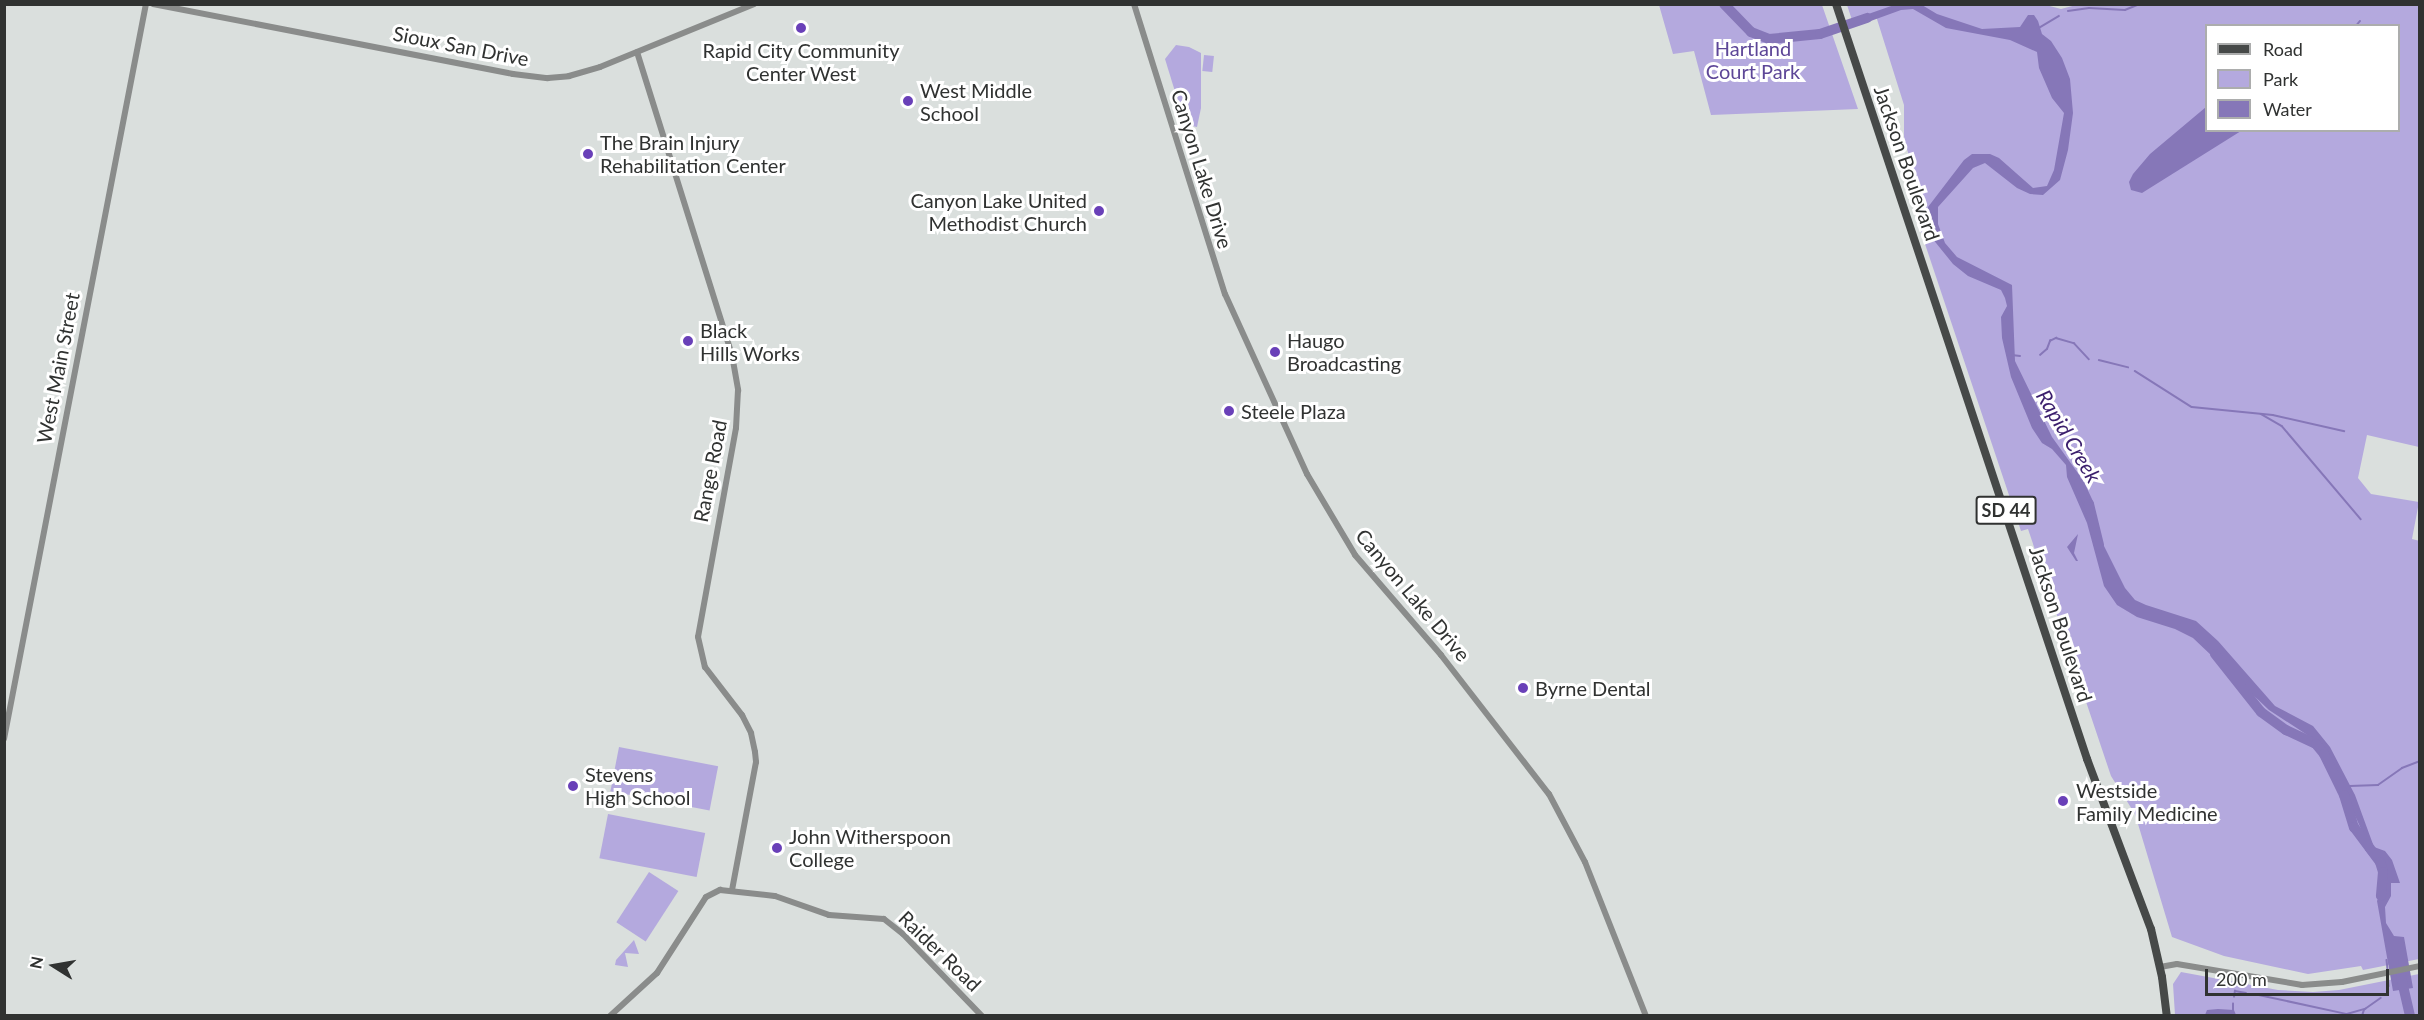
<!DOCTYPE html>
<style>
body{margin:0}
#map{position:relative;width:2424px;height:1020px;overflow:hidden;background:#dadfdd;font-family:Lato,sans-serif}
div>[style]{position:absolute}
.green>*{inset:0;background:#b4a9de;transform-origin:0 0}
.water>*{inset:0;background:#8677b8}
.stream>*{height:1.5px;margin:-0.75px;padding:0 0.75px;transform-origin:0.75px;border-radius:0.75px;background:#8677b8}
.river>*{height:10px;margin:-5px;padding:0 5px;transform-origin:5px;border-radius:5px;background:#8677b8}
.tertiary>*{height:6px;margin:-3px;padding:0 3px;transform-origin:3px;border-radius:3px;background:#8a8c8b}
.primary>*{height:8px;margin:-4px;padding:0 4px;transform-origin:4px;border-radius:4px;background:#464948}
.dots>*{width:16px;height:16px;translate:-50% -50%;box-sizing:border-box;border:3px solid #fff;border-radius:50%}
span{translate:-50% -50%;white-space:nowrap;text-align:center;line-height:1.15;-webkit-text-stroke:6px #fff;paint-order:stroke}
.shield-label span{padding:2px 4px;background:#fff;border:2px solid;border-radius:4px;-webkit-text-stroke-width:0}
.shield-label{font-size:18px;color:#303231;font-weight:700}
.street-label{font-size:20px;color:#303231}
.park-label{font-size:20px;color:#5d4697}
.poi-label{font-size:20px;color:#303231}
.left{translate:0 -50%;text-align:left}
.right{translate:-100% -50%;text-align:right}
.water-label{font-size:21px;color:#3a1e6c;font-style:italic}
.frame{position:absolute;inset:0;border:6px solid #303231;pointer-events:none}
.legend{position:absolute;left:2205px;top:24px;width:195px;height:108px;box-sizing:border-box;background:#fff;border:2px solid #acadad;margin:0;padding:8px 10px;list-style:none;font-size:18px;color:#303231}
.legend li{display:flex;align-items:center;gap:12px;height:30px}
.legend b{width:30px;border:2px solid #acadad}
.north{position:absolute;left:24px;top:936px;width:60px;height:60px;-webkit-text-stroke:4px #fff;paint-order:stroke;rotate:281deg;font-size:16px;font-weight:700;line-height:24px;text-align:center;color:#303231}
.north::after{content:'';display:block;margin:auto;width:21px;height:27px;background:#303231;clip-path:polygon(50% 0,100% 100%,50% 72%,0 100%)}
.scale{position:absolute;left:2205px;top:969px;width:184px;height:27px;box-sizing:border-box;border:3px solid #303231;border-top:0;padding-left:8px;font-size:18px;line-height:21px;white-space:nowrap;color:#303231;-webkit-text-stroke:4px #fff;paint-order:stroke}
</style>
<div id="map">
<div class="green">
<i style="clip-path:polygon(evenodd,2042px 4px,2061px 9px,2080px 4px,2419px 5px,2419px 447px,2367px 435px,2358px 478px,2371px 494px,2419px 502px,2412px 539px,2420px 541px,2419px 959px,2363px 970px,2361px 966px,2308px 974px,2224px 956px,2172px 937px,2135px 814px,2111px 776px,2028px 529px,2021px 531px,1916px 217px,1925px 214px,1904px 138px,1904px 105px,1876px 16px,1853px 23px,1847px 5px,2042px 4px,2206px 26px,2398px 26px,2398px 130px,2206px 130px,2206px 26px)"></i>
<i style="clip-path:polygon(1659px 5px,1822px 5px,1858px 109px,1711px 115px,1694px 51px,1673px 54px)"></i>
<i style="clip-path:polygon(1176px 45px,1189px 47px,1201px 53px,1201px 108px,1197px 127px,1188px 125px,1181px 111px,1165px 59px)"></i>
<i style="left:1204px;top:55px;width:10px;height:16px;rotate:6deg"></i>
<i style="left:619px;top:747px;width:101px;height:45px;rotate:11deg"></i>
<i style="left:608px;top:814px;width:99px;height:45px;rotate:11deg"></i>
<i style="left:649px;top:872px;width:35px;height:60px;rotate:33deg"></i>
<i style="clip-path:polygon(634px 940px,639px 954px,625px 953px,628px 967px,615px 965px,616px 960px)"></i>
<i style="clip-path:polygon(2181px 972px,2278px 990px,2313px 992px,2339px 990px,2419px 974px,2419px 1015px,2175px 1015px,2173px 984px)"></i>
</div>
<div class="water">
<i style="clip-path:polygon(1894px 5px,1922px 5px,1937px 14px,1982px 29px,2020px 27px,2028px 15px,2034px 15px,2038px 21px,2042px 34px,2051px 41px,2062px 58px,2070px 79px,2073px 113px,2068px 150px,2060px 180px,2043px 195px,2030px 194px,2017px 188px,1985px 163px,1973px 168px,1938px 207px,1938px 224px,1945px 243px,1957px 257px,2012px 285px,2015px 361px,2052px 437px,2080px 476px,2091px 520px,2125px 588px,2135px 600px,2146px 605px,2196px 621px,2218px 641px,2275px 706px,2313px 726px,2330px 747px,2355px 795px,2374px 847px,2385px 851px,2392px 860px,2400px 883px,2391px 883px,2391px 896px,2385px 907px,2386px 923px,2394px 936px,2404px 937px,2413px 988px,2393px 991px,2377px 901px,2387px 877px,2365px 850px,2365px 838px,2357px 820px,2318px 742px,2269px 710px,2193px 638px,2175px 629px,2137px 617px,2117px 605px,2104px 586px,2087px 523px,2067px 477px,2066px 465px,2052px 449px,2042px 443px,2032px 428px,2011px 377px,2002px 338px,2001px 317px,2007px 306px,2005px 298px,2001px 290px,1968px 276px,1953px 264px,1932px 238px,1928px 221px,1928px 207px,1964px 160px,1972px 154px,1990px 154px,1999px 158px,2033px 188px,2047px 186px,2054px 170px,2064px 113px,2052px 98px,2039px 68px,2037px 52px,2010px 40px,1946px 28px,1913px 9px,1901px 10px,1857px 26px,1854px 19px)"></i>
<i style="clip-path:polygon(2206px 107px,2206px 130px,2241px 131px,2142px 193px,2131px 190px,2129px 182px,2133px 174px,2150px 154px)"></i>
<i style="clip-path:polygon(2078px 534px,2074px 553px,2078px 561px,2076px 561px,2067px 547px)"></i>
<i style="clip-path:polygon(2218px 1009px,2234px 1010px,2236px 1015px,2205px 1015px,2207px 1010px)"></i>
</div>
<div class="stream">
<i style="left:2068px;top:11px;width:21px;rotate:-8deg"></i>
<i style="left:2089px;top:8px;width:36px;rotate:3deg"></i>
<i style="left:2125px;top:10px;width:16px;rotate:-22deg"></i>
<i style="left:2356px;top:26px;width:6px;rotate:-51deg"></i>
<i style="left:2039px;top:28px;width:23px;rotate:-31deg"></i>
<i style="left:2012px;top:355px;width:8px;rotate:7deg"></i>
<i style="left:2040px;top:355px;width:9px;rotate:-41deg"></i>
<i style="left:2047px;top:349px;width:9px;rotate:-69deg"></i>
<i style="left:2050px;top:341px;width:7px;rotate:-27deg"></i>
<i style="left:2056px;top:338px;width:19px;rotate:16deg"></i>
<i style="left:2074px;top:343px;width:22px;rotate:47deg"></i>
<i style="left:2099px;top:360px;width:30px;rotate:14deg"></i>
<i style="left:2135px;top:371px;width:67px;rotate:32.3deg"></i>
<i style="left:2192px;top:407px;width:81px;rotate:5.6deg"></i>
<i style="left:2273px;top:415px;width:73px;rotate:12.7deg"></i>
<i style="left:2261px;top:414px;width:24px;rotate:30deg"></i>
<i style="left:2282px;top:426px;width:122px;rotate:49.7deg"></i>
<i style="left:2350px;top:786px;width:28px;rotate:-2deg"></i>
<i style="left:2378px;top:785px;width:29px;rotate:-35deg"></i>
<i style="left:2402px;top:768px;width:19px;rotate:-21deg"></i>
<i style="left:2387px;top:960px;width:10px;rotate:84deg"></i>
<i style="left:2388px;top:975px;width:11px;rotate:85deg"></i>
<i style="left:2259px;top:995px;width:90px;rotate:12.2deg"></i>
<i style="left:2347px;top:1014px;width:19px;rotate:-16deg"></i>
<i style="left:2365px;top:1009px;width:19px;rotate:-35deg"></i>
<i style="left:2234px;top:997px;width:6px;rotate:-81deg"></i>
<i style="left:2235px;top:991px;width:11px;rotate:10deg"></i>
<i style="left:2233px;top:1010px;width:6px;rotate:-90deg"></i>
<i style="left:2362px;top:1016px;width:6px;rotate:-72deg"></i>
</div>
<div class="river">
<i style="left:1724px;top:4px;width:39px;rotate:46deg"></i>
<i style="left:1751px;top:32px;width:19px;rotate:21deg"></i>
<i style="left:1769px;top:39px;width:51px;rotate:-5.6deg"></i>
<i style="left:1820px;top:34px;width:50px;rotate:-18.8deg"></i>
<i style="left:2079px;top:483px;width:23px;rotate:65deg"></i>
<i style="left:2089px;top:504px;width:42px;rotate:76.3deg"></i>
<i style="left:2215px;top:654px;width:74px;rotate:51.6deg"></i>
<i style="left:2261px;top:712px;width:31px;rotate:36deg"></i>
<i style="left:2286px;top:730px;width:33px;rotate:25deg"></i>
<i style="left:2316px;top:744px;width:13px;rotate:51deg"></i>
<i style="left:2324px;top:754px;width:46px;rotate:64deg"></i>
<i style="left:2344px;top:795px;width:34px;rotate:73deg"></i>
<i style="left:2354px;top:827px;width:44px;rotate:53.4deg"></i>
<i style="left:2380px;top:862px;width:10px;rotate:73deg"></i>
<i style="left:2383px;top:872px;width:24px;rotate:95deg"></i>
<i style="left:2401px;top:977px;width:40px;rotate:77deg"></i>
</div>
<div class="tertiary">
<i style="left:153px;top:4px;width:367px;rotate:11deg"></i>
<i style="left:513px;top:74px;width:35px;rotate:7deg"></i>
<i style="left:548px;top:78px;width:21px;rotate:-5deg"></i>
<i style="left:569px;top:76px;width:32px;rotate:-16deg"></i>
<i style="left:600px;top:67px;width:166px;rotate:-22.2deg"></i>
<i style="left:1134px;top:4px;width:304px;rotate:72.6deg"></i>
<i style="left:1225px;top:294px;width:198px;rotate:65.5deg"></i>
<i style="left:1307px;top:474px;width:94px;rotate:59.3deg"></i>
<i style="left:1355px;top:555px;width:132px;rotate:49.3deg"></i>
<i style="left:1441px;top:655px;width:176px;rotate:52.2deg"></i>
<i style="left:1549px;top:794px;width:77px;rotate:62.1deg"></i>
<i style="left:1585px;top:862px;width:166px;rotate:68.4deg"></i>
<i style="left:637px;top:52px;width:318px;rotate:72.6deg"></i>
<i style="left:732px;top:355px;width:36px;rotate:80deg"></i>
<i style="left:738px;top:390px;width:38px;rotate:93deg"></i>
<i style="left:736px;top:428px;width:212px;rotate:100.3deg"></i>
<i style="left:698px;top:637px;width:31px;rotate:77deg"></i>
<i style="left:705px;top:667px;width:61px;rotate:52.4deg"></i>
<i style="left:742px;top:715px;width:20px;rotate:63deg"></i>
<i style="left:751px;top:733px;width:19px;rotate:78deg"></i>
<i style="left:755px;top:752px;width:10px;rotate:84deg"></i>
<i style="left:756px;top:762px;width:130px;rotate:100.6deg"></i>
<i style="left:4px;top:739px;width:749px;rotate:-79.07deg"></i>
<i style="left:2160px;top:967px;width:17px;rotate:-10deg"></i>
<i style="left:2177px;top:964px;width:127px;rotate:9.5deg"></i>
<i style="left:2302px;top:985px;width:40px;rotate:-4.3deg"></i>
<i style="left:2342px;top:982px;width:80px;rotate:-11.6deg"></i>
<i style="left:610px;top:1016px;width:64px;rotate:-42.5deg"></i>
<i style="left:657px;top:973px;width:90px;rotate:-57.2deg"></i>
<i style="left:706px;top:897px;width:16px;rotate:-27deg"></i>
<i style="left:720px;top:890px;width:55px;rotate:6.2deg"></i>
<i style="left:775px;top:896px;width:57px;rotate:19.4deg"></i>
<i style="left:829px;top:915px;width:55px;rotate:4.2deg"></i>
<i style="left:884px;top:919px;width:24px;rotate:38deg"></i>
<i style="left:903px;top:934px;width:114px;rotate:46.1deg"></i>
</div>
<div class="primary">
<i style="left:1836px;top:4px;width:796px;rotate:71.61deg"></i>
<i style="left:2087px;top:759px;width:182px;rotate:69.4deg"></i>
<i style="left:2151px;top:929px;width:49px;rotate:77.1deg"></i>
<i style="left:2162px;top:977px;width:39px;rotate:83deg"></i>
</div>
<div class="dots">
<i style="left:801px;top:28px;background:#6940b8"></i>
<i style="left:908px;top:101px;background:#6940b8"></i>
<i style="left:588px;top:154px;background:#6940b8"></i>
<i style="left:1099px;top:211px;background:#6940b8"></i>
<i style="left:688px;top:341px;background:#6940b8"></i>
<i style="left:1275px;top:352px;background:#6940b8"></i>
<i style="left:1229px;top:411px;background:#6940b8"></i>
<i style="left:1523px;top:688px;background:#6940b8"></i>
<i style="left:573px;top:786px;background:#6940b8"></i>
<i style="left:2063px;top:801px;background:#6940b8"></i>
<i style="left:777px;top:848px;background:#6940b8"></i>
</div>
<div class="shield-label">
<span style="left:2006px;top:510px">SD 44</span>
</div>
<div class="street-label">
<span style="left:461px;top:46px;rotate:11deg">Sioux San Drive</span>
<span style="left:1907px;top:163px;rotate:71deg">Jackson Boulevard</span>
<span style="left:1202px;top:169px;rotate:73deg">Canyon Lake Drive</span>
<span style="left:58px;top:368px;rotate:-79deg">West Main Street</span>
<span style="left:710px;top:471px;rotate:-79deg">Range Road</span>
<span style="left:1413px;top:595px;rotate:50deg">Canyon Lake Drive</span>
<span style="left:2061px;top:624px;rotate:72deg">Jackson Boulevard</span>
<span style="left:940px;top:951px;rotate:44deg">Raider Road</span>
</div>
<div class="park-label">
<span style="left:1753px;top:60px">Hartland<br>Court Park</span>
</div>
<div class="poi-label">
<span style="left:801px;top:62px">Rapid City Community<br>Center West</span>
<span class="left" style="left:920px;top:102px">West Middle<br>School</span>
<span class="left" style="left:600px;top:154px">The Brain Injury<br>Rehabilitation Center</span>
<span class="right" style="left:1087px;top:212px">Canyon Lake United<br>Methodist Church</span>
<span class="left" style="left:700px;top:342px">Black<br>Hills Works</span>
<span class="left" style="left:1287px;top:352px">Haugo<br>Broadcasting</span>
<span class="left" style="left:1241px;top:411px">Steele Plaza</span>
<span class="left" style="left:1535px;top:688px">Byrne Dental</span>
<span class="left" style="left:585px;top:786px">Stevens<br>High School</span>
<span class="left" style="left:2076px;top:802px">Westside<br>Family Medicine</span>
<span class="left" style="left:789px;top:848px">John Witherspoon<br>College</span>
</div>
<div class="water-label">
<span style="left:2069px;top:436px;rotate:59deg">Rapid Creek</span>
</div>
<div class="frame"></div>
<ul class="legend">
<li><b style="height:8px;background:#464948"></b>Road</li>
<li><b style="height:16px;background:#b4a9de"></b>Park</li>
<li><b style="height:16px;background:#8677b8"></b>Water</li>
</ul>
<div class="north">N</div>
<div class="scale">200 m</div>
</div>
